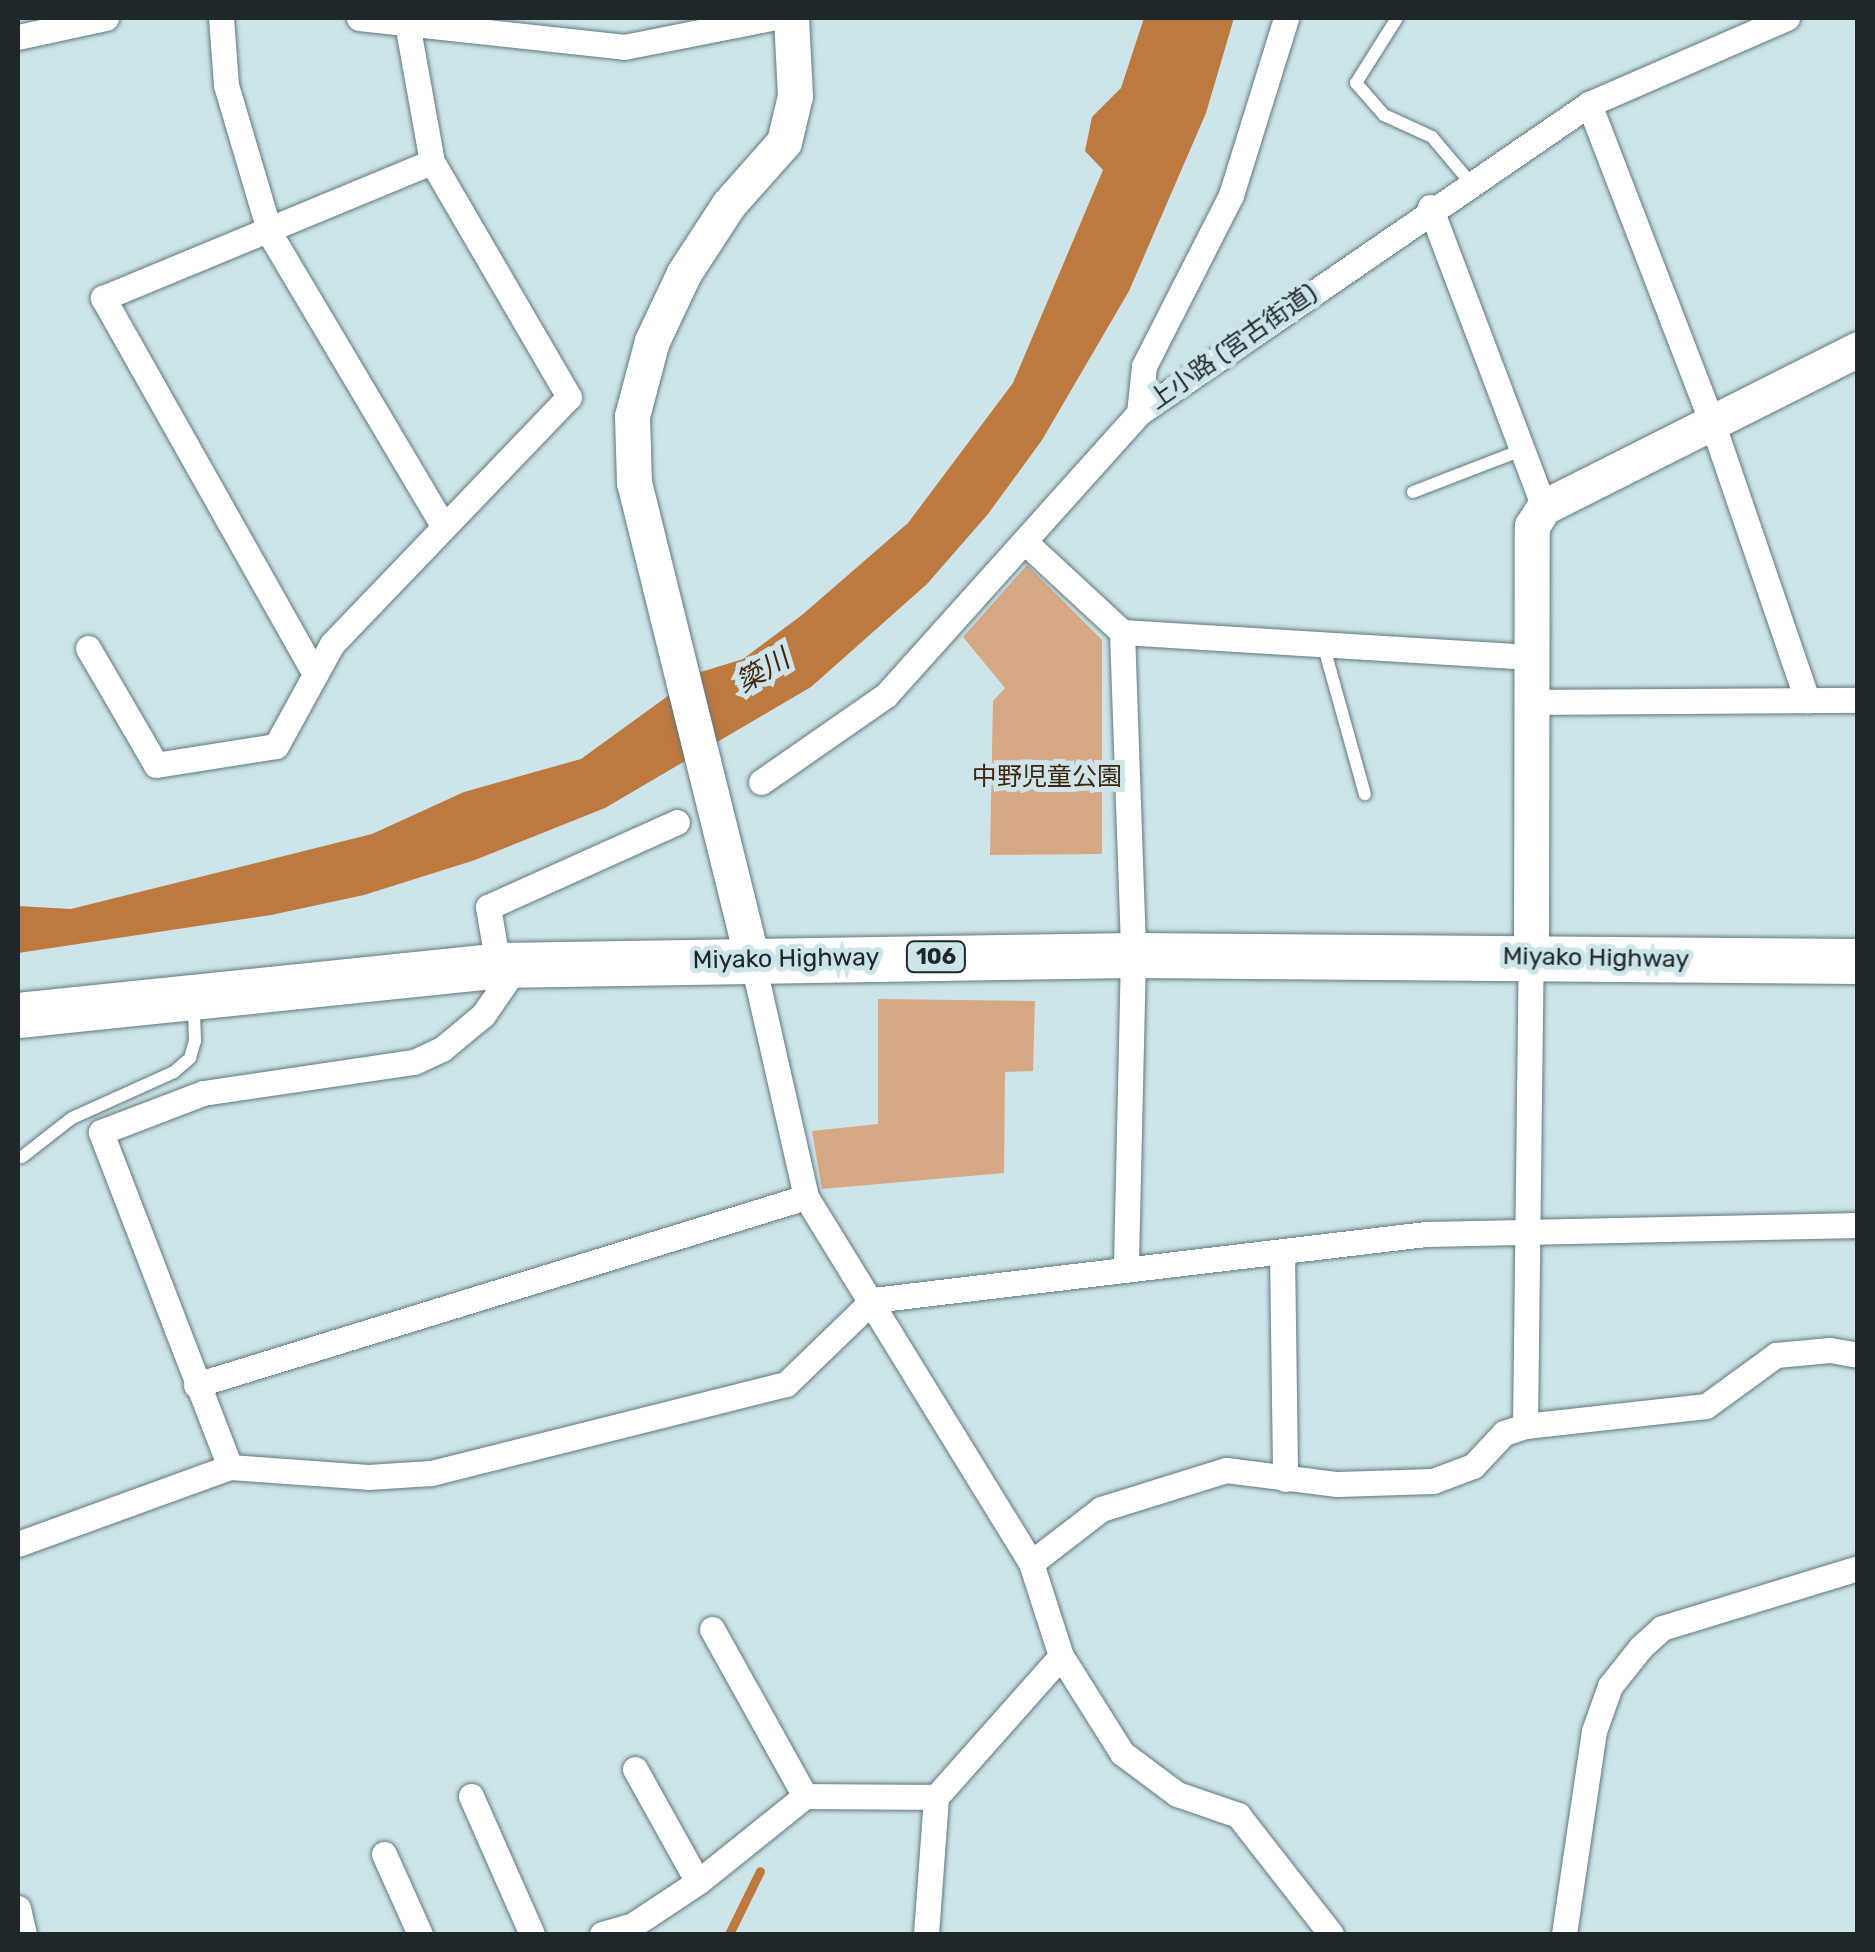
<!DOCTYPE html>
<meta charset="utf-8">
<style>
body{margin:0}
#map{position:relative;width:1875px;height:1952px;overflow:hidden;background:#cce4ea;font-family:Rubik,"Noto Sans JP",sans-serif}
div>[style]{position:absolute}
.green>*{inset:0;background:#d6a884}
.water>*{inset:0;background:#bd793e}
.stream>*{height:9px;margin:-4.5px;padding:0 4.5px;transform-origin:4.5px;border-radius:4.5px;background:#bd793e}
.roads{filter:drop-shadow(0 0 2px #62777c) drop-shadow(0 0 2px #62777c)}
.lane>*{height:12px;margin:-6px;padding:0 6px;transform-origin:6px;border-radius:6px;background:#fff}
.street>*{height:25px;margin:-12.5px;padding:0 12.5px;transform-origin:12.5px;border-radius:12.5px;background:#fff}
.secondary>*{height:35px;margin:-17.5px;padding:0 17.5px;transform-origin:17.5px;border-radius:17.5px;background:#fff}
.highway>*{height:45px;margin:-22.5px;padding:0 22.5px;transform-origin:22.5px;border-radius:22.5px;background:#fff}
span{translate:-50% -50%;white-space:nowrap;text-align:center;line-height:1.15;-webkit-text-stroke:10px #cce4ea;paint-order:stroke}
.shield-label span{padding:2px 8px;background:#cce4ea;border:2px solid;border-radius:8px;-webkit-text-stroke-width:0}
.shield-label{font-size:22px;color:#1e2729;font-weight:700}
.street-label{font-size:25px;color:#1e2729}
.park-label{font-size:25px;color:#40230a}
.water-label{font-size:28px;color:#44270e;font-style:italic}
.frame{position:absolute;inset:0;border:20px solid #1e2729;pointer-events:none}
</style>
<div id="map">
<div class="green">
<i style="clip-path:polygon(1027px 565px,1102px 640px,1102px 854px,990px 855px,993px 701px,1005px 688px,963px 637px)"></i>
<i style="clip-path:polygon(878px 999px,1035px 1001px,1033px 1071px,1005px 1072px,1004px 1173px,822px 1189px,812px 1131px,878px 1124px)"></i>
</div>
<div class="water">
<i style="clip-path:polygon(1144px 18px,1234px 18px,1206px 113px,1129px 291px,1042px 440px,988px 514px,927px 584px,811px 687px,605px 808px,475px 860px,364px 895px,271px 915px,18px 953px,18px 906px,71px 909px,372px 834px,464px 792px,581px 759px,701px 672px,743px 659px,802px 615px,908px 523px,1013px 383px,1103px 170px,1085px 151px,1092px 117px,1121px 88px)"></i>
</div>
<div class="stream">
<i style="left:729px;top:1934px;width:70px;rotate:-63.8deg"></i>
</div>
<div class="roads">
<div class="lane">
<i style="left:1397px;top:18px;width:77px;rotate:122.2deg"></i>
<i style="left:1356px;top:83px;width:43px;rotate:48.8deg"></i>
<i style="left:1384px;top:115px;width:53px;rotate:24.6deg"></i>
<i style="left:1432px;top:137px;width:57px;rotate:49.9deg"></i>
<i style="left:1413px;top:492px;width:117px;rotate:-21.1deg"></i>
<i style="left:1323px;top:644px;width:156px;rotate:74.4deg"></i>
<i style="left:22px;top:1157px;width:63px;rotate:-38deg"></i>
<i style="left:72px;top:1118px;width:112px;rotate:-24.3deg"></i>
<i style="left:174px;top:1072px;width:21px;rotate:-41deg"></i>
<i style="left:190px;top:1058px;width:18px;rotate:-74deg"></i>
<i style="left:195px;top:1041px;width:38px;rotate:-92deg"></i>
</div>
<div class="street">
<i style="left:221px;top:18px;width:67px;rotate:85.7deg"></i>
<i style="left:226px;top:85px;width:155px;rotate:73.5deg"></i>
<i style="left:270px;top:234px;width:337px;rotate:59.3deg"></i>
<i style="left:359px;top:18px;width:267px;rotate:6.2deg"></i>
<i style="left:624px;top:47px;width:150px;rotate:-11.2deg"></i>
<i style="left:18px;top:37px;width:90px;rotate:-12.2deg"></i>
<i style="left:1589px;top:104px;width:344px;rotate:68.9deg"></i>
<i style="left:1713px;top:425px;width:291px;rotate:71.1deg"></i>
<i style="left:1430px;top:207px;width:321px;rotate:69.2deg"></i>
<i style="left:1139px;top:413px;width:47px;rotate:-83.9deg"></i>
<i style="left:1144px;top:366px;width:192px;rotate:-63deg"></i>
<i style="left:1231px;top:195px;width:185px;rotate:-72.7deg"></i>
<i style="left:1026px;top:543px;width:131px;rotate:42.8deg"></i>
<i style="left:1122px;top:632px;width:413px;rotate:3.5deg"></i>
<i style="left:1122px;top:632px;width:323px;rotate:88deg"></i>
<i style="left:1133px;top:955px;width:314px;rotate:91.3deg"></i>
<i style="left:88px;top:648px;width:135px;rotate:59.8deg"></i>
<i style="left:156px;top:765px;width:121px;rotate:-9deg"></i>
<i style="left:276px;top:746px;width:116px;rotate:-61.2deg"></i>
<i style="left:332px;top:644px;width:342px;rotate:-46.2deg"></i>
<i style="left:569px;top:397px;width:272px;rotate:-120.2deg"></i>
<i style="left:432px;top:162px;width:141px;rotate:-100.2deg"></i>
<i style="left:315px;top:674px;width:432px;rotate:-119.4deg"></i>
<i style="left:103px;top:298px;width:356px;rotate:-22.5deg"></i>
<i style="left:1534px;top:702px;width:324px;rotate:-0.4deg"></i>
<i style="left:761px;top:782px;width:152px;rotate:-34.8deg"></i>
<i style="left:886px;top:695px;width:379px;rotate:-48.1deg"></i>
<i style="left:1139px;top:413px;width:546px;rotate:-34.48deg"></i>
<i style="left:1589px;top:104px;width:216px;rotate:-23.5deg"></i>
<i style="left:752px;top:959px;width:244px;rotate:77.2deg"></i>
<i style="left:806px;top:1197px;width:430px;rotate:58.4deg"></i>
<i style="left:1031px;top:1563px;width:98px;rotate:72.1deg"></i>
<i style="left:1061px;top:1656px;width:115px;rotate:57.8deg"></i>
<i style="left:1122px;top:1753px;width:69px;rotate:36.7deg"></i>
<i style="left:1177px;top:1794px;width:65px;rotate:19deg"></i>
<i style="left:1238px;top:1815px;width:151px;rotate:52deg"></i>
<i style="left:498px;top:965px;width:59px;rotate:-99.8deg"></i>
<i style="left:488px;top:907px;width:207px;rotate:-24.2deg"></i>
<i style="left:1282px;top:1253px;width:226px;rotate:89.2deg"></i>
<i style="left:196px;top:1385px;width:638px;rotate:-17.13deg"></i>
<i style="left:1525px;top:1426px;width:469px;rotate:-89.3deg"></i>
<i style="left:230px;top:1467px;width:138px;rotate:4.1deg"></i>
<i style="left:368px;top:1477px;width:63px;rotate:-3.6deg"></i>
<i style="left:431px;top:1473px;width:366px;rotate:-14.1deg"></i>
<i style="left:786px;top:1384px;width:121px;rotate:-44deg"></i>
<i style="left:873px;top:1300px;width:557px;rotate:-6.81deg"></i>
<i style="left:1426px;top:1234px;width:432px;rotate:-1.2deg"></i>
<i style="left:18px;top:1544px;width:226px;rotate:-20deg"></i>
<i style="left:230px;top:1467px;width:359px;rotate:-111.1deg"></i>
<i style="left:101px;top:1132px;width:109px;rotate:-20.9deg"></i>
<i style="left:203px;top:1093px;width:213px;rotate:-8.4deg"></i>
<i style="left:414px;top:1062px;width:31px;rotate:-25deg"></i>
<i style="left:442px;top:1049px;width:53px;rotate:-39.7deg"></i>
<i style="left:483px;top:1015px;width:60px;rotate:-55.2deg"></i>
<i style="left:1031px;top:1563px;width:88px;rotate:-37.6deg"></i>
<i style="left:1101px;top:1509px;width:131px;rotate:-17.3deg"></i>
<i style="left:1226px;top:1470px;width:112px;rotate:7.2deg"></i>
<i style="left:1337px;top:1484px;width:96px;rotate:-1.8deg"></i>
<i style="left:1433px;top:1481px;width:43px;rotate:-20.6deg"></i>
<i style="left:1473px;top:1466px;width:45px;rotate:-46.8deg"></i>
<i style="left:1504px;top:1433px;width:22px;rotate:-18deg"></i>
<i style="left:1525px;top:1426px;width:182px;rotate:-6.3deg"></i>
<i style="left:1706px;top:1406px;width:87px;rotate:-36.1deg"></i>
<i style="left:1776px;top:1355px;width:54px;rotate:-5.3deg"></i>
<i style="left:1830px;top:1350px;width:28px;rotate:10deg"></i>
<i style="left:712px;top:1629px;width:191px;rotate:60.9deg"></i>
<i style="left:635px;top:1769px;width:129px;rotate:60.9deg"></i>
<i style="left:471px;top:1796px;width:151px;rotate:66.2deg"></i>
<i style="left:384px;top:1854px;width:88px;rotate:65.8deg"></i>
<i style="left:18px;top:1908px;width:27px;rotate:77deg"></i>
<i style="left:602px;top:1934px;width:32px;rotate:-16deg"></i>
<i style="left:633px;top:1925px;width:78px;rotate:-33.5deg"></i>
<i style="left:698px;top:1882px;width:137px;rotate:-38.8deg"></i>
<i style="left:805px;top:1796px;width:131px;rotate:0.4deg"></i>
<i style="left:926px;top:1934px;width:137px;rotate:-85.8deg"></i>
<i style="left:936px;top:1797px;width:188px;rotate:-48.4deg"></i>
<i style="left:1564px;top:1934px;width:205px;rotate:-81.6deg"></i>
<i style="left:1594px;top:1731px;width:48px;rotate:-70.4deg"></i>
<i style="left:1610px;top:1686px;width:50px;rotate:-51.5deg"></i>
<i style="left:1641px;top:1647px;width:28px;rotate:-42deg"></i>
<i style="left:1662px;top:1628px;width:205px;rotate:-17deg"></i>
</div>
<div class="secondary">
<i style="left:1531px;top:957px;width:431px;rotate:-89.9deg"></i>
<i style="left:1532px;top:526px;width:22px;rotate:-58deg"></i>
<i style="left:1544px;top:507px;width:352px;rotate:-26.7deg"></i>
<i style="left:752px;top:959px;width:490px;rotate:-103.9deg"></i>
<i style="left:634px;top:483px;width:67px;rotate:-91.7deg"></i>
<i style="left:632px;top:416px;width:78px;rotate:-75.1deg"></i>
<i style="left:652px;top:341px;width:75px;rotate:-64.8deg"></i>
<i style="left:684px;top:273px;width:82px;rotate:-56.9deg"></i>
<i style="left:729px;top:204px;width:83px;rotate:-48.4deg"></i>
<i style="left:784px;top:142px;width:47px;rotate:-76.6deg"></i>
<i style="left:795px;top:96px;width:78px;rotate:-92.9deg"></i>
</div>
<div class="highway">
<i style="left:18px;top:1015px;width:483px;rotate:-5.9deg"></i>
<i style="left:498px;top:965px;width:635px;rotate:-0.9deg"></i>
<i style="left:1133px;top:955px;width:725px;rotate:0.47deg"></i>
</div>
</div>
<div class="shield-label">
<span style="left:936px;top:957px">106</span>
</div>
<div class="street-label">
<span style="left:1233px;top:347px;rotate:-35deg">上小路 (宮古街道)</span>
<span style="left:1596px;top:958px;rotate:1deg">Miyako Highway</span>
<span style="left:786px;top:959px;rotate:-1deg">Miyako Highway</span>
</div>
<div class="park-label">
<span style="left:1047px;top:777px">中野児童公園</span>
</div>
<div class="water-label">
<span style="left:763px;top:671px;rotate:-31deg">簗川</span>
</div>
<div class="frame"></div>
</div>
